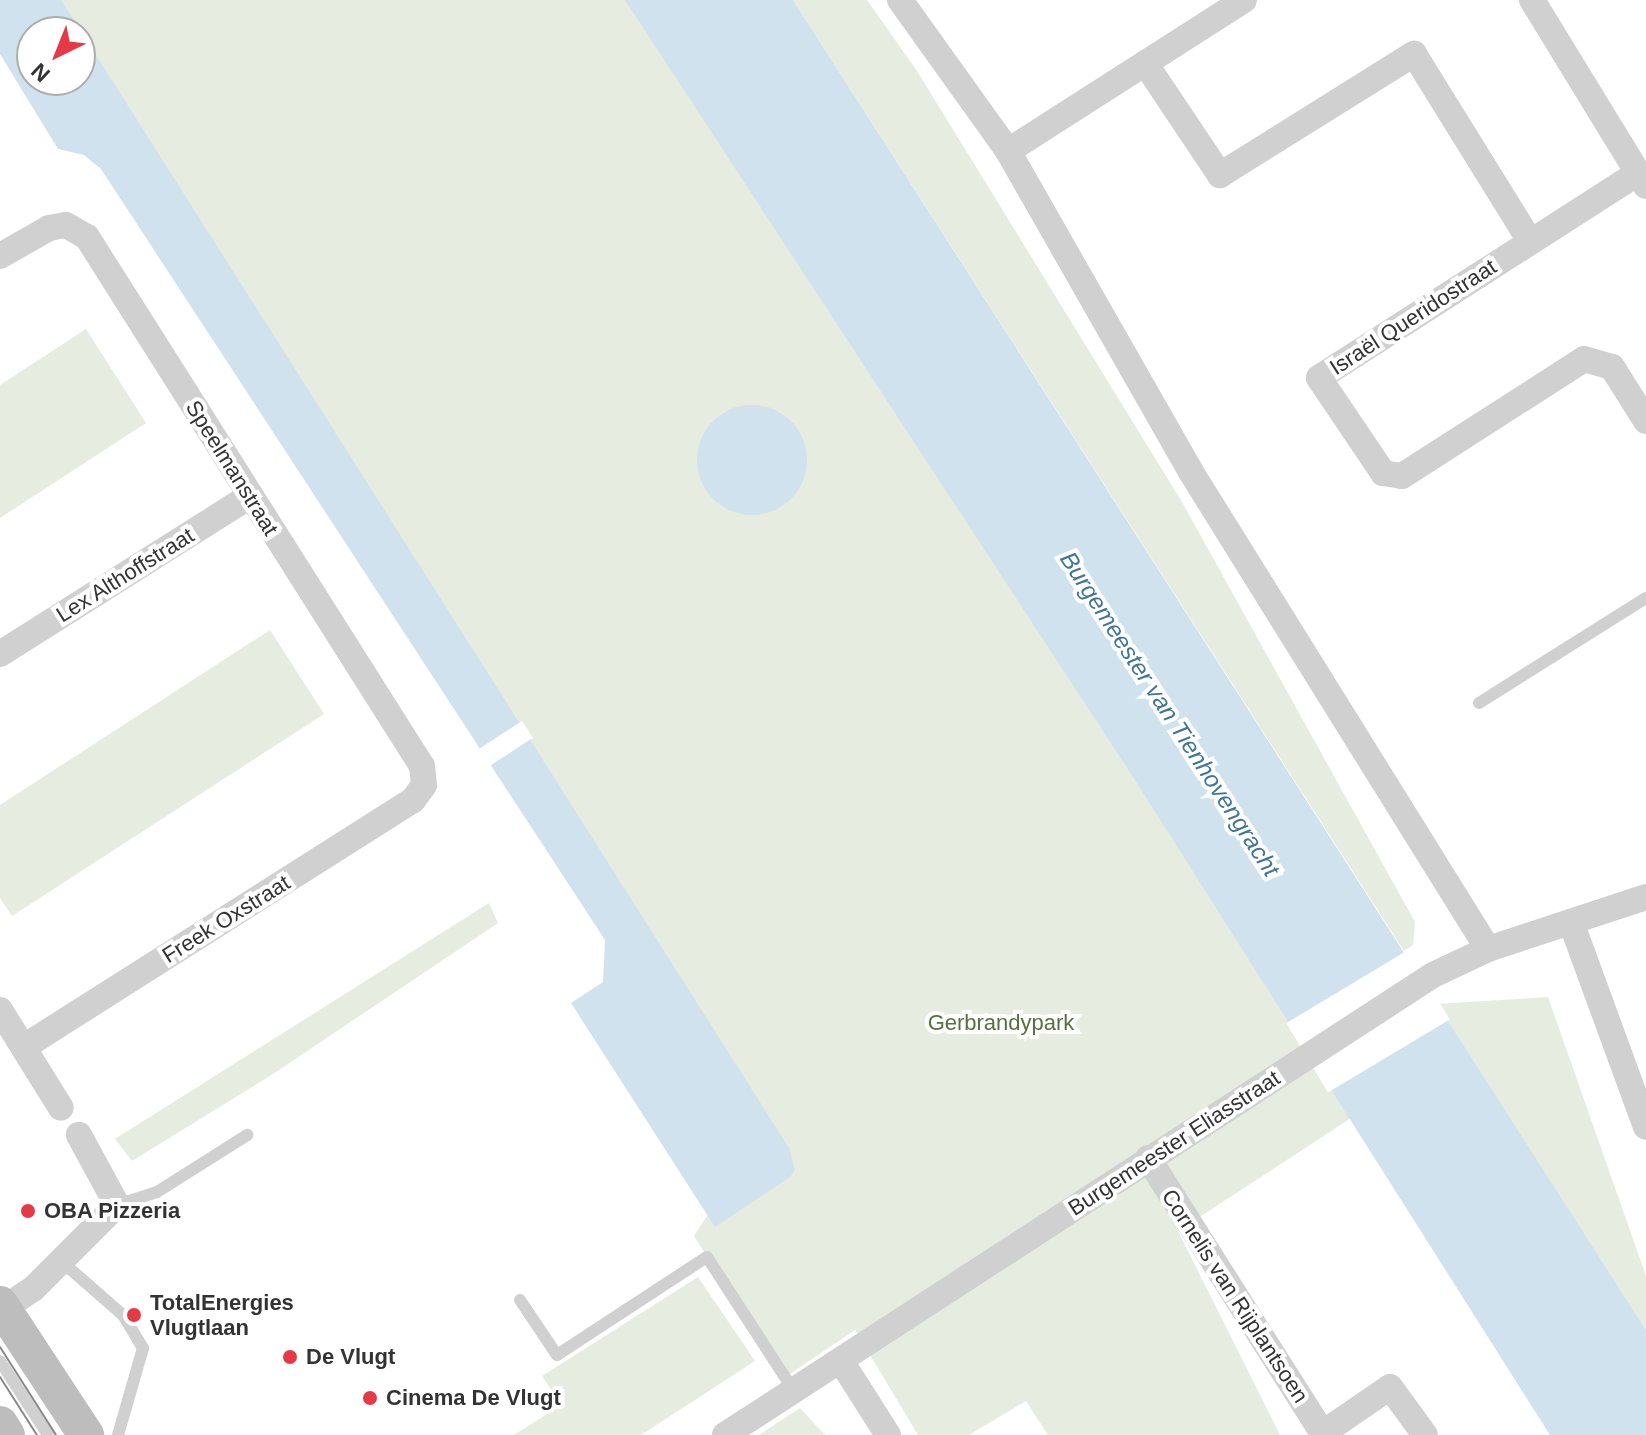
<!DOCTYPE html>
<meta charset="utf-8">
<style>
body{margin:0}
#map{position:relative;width:1646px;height:1435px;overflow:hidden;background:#fff;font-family:Helvetica,sans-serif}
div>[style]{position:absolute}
.green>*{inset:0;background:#e6ecdf}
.water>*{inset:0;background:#cfe2ee}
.round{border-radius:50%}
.pier>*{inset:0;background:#fff;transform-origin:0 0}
.service>*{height:12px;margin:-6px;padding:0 6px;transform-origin:6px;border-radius:6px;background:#d0d0d0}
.minor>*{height:26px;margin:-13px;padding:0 13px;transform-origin:13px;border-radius:13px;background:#d0d0d0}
.secondary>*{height:36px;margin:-18px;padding:0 18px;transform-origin:18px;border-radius:18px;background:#bdbdbd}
.tram>*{height:2px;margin:-1px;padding:0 1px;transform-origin:1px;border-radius:1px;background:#888}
.dots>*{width:22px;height:22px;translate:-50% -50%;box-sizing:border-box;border:4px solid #fff;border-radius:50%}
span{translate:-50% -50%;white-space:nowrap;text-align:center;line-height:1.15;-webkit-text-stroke:8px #fff;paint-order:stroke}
.street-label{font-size:22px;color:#333}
.park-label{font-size:22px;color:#56703f}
.poi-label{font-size:22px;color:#333;font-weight:700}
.left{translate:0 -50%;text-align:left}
.water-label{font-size:24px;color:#3f7597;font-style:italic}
.north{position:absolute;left:16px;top:16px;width:80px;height:80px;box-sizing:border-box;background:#fff;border:2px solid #adadad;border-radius:50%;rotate:223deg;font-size:22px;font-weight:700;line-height:32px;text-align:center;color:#333}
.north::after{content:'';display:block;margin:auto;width:28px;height:36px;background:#e63946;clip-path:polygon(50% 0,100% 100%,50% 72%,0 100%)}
</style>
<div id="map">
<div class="green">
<i style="clip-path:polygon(43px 0,659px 0,1371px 1105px,1178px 1231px,1280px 1435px,1048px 1435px,1026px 1401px,969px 1435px,918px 1435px,855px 1330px,784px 1378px,694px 1236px,760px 1134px,105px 100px,80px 32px)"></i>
<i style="clip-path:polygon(793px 0,867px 0,917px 71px,1182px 502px,1415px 922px,1413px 945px,1404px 951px)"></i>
<i style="clip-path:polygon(86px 329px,146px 423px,0 518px,0 385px)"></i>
<i style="clip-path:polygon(270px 630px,324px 714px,12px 916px,0 898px,0 805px)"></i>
<i style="clip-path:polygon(489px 903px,498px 923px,273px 1074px,132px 1161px,115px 1139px)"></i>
<i style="clip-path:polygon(1548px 997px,1646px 1276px,1646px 1330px,1436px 1004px)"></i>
<i style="clip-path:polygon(698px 1277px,755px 1361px,641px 1435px,514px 1435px,561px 1405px,542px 1376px)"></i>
<i style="clip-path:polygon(800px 1408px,825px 1435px,759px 1435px)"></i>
</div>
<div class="water">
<i style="clip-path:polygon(evenodd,0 0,61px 0,789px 1148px,795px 1170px,790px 1177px,715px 1227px,571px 1003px,603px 982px,605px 940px,101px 169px,84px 155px,58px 149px,0 54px,0 0,32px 32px,80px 32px,80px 80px,32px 80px,32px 32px)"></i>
<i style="clip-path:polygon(625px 0,793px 0,1646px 1330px,1646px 1435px,1550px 1435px,1133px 777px)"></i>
<i class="round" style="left:697px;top:405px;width:110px;height:110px"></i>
</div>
<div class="pier">
<i style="left:522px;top:721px;width:20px;height:55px;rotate:57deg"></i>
<i style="left:1408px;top:950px;width:81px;height:142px;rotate:59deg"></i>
</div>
<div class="service">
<i style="left:1479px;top:703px;width:197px;rotate:-32.2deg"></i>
<i style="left:117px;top:1205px;width:42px;rotate:-18deg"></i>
<i style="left:157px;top:1192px;width:107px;rotate:-32.3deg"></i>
<i style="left:61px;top:1261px;width:82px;rotate:41.1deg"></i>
<i style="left:123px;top:1315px;width:39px;rotate:59deg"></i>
<i style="left:143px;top:1348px;width:91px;rotate:106deg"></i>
<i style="left:520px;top:1300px;width:66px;rotate:56.1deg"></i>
<i style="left:557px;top:1355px;width:179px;rotate:-33.2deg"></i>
<i style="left:707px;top:1257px;width:160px;rotate:57deg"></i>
<i style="left:0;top:1361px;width:88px;rotate:57deg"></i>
</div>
<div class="minor">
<i style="left:900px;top:0;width:186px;rotate:54.4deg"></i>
<i style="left:1008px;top:151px;width:369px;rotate:60.3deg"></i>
<i style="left:1191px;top:472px;width:562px;rotate:58.09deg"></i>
<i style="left:1532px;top:0;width:218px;rotate:58.5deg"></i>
<i style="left:1145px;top:63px;width:135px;rotate:56.2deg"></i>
<i style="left:1220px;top:175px;width:229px;rotate:-32deg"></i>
<i style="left:1414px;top:54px;width:220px;rotate:58.2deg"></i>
<i style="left:1008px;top:151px;width:280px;rotate:-32.6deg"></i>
<i style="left:1638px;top:173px;width:379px;rotate:147.3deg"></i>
<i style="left:1319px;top:378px;width:115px;rotate:56deg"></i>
<i style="left:1383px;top:473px;width:19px;rotate:9deg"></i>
<i style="left:1402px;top:476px;width:216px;rotate:-32.7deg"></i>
<i style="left:1584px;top:359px;width:29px;rotate:16deg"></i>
<i style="left:1612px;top:367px;width:64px;rotate:57.8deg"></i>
<i style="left:0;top:256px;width:56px;rotate:-29.7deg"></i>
<i style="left:49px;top:228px;width:17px;rotate:-10deg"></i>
<i style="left:66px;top:225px;width:24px;rotate:30deg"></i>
<i style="left:87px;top:237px;width:626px;rotate:57.66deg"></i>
<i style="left:422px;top:766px;width:19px;rotate:84deg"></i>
<i style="left:424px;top:785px;width:19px;rotate:126deg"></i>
<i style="left:413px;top:800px;width:461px;rotate:147.6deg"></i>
<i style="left:0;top:654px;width:296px;rotate:-32.3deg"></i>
<i style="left:1571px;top:922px;width:218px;rotate:69.9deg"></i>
<i style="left:0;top:1010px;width:115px;rotate:58.1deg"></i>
<i style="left:1148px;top:1158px;width:328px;rotate:57.6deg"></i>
<i style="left:3px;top:1309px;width:36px;rotate:-34deg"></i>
<i style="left:33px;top:1289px;width:119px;rotate:-45deg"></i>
<i style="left:117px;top:1205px;width:80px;rotate:-118.5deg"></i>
<i style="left:841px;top:1361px;width:88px;rotate:57.6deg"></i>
<i style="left:1323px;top:1433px;width:81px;rotate:-34.5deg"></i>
<i style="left:1390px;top:1387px;width:59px;rotate:53.9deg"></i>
<i style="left:725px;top:1435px;width:844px;rotate:-33.01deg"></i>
<i style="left:1433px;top:975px;width:61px;rotate:-25.3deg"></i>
<i style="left:1488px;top:949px;width:166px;rotate:-18.2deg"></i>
</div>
<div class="secondary">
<i style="left:0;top:1304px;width:157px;rotate:56.7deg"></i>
<i style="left:0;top:1424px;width:13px;rotate:58deg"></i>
</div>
<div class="tram">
<i style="left:0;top:1347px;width:104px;rotate:57.5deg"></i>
<i style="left:0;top:1377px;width:69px;rotate:57.5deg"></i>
</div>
<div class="dots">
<i style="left:28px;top:1211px;background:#e63946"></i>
<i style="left:134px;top:1315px;background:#e63946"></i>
<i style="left:290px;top:1357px;background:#e63946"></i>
<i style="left:370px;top:1398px;background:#e63946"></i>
</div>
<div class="street-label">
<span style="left:1413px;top:317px;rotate:-33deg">Israël Queridostraat</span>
<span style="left:232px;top:468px;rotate:58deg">Speelmanstraat</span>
<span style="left:125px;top:575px;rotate:-32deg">Lex Althoffstraat</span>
<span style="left:226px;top:919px;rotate:-32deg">Freek Oxstraat</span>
<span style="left:1174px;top:1143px;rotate:-33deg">Burgemeester Eliasstraat</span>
<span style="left:1235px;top:1296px;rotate:57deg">Cornelis van Rijplantsoen</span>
</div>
<div class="park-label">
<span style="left:1001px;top:1023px">Gerbrandypark</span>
</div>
<div class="poi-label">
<span class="left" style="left:44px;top:1211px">OBA Pizzeria</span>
<span class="left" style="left:150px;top:1315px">TotalEnergies<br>Vlugtlaan</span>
<span class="left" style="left:306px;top:1357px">De Vlugt</span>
<span class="left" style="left:386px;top:1398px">Cinema De Vlugt</span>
</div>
<div class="water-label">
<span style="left:1170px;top:714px;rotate:57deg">Burgemeester van Tienhovengracht</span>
</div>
<div class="north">N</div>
</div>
